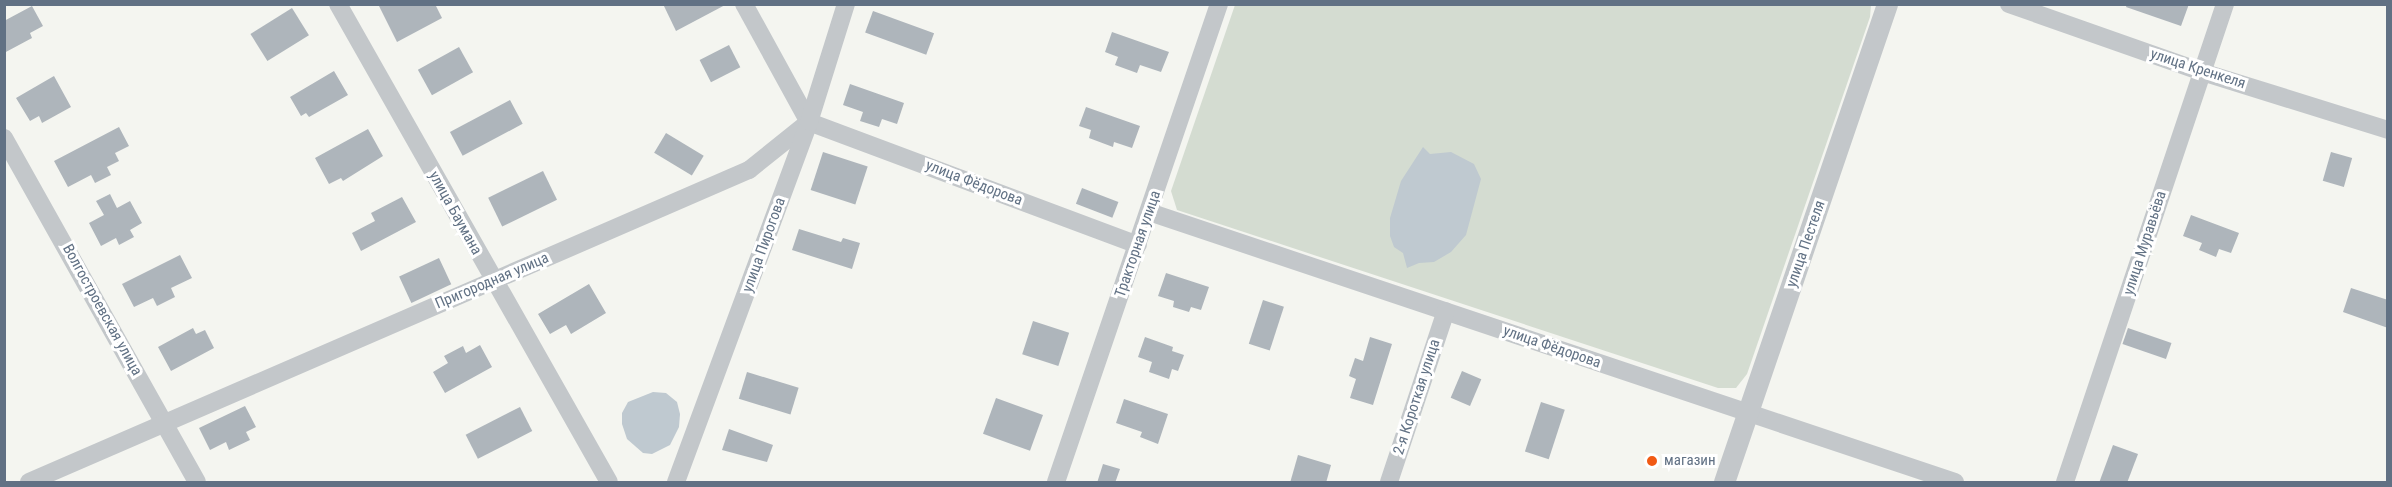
<!DOCTYPE html>
<meta charset="utf-8">
<style>
body{margin:0}
#map{position:relative;width:2392px;height:487px;overflow:hidden;background:#f4f5f0;font-family:"Roboto Condensed",sans-serif}
div>[style]{position:absolute}
.green>*{inset:0;background:#d4dcd1}
.water>*{inset:0;background:#bfc9d0}
.building>*{inset:0;background:#aeb5bb;transform-origin:0 0}
.minor>*{height:18px;margin:-9px;padding:0 9px;transform-origin:9px;border-radius:9px;background:#c3c7ca}
.tertiary>*{height:21px;margin:-10.5px;padding:0 10.5px;transform-origin:10.5px;border-radius:10.5px;background:#c3c7ca}
.dots>*{width:16px;height:16px;translate:-50% -50%;box-sizing:border-box;border:3px solid #fff;border-radius:50%}
span{translate:-50% -50%;white-space:nowrap;text-align:center;line-height:1.15;-webkit-text-stroke:6px #fff;paint-order:stroke}
.street-label{font-size:15px;color:#617184}
.poi-label{font-size:15px;color:#617184}
.left{translate:0 -50%;text-align:left}
.frame{position:absolute;inset:0;border:6px solid #617184;pointer-events:none}
</style>
<div id="map">
<div class="green">
<i style="clip-path:polygon(1235px 5px,1871px 5px,1870px 17px,1747px 374px,1736px 388px,1718px 388px,1177px 210px,1171px 191px)"></i>
</div>
<div class="water">
<i style="clip-path:polygon(1423px 147px,1430px 154px,1451px 152px,1474px 164px,1481px 179px,1466px 235px,1451px 252px,1434px 262px,1419px 263px,1407px 268px,1403px 253px,1394px 247px,1390px 236px,1390px 218px,1401px 181px)"></i>
<i style="clip-path:polygon(653px 392px,666px 393px,677px 402px,680px 414px,679px 427px,670px 445px,652px 454px,643px 453px,627px 439px,622px 424px,622px 413px,628px 402px)"></i>
</div>
<div class="building">
<i style="clip-path:polygon(378px 4px,435px 4px,442px 18px,397px 42px)"></i>
<i style="clip-path:polygon(663px 4px,727px 4px,676px 31px)"></i>
<i style="clip-path:polygon(2127px 4px,2189px 4px,2181px 26px,2126px 7px)"></i>
<i style="clip-path:polygon(32px 6px,43px 26px,30px 33px,32px 38px,4px 53px,4px 21px)"></i>
<i style="left:292px;top:8px;width:32px;height:49px;rotate:58deg"></i>
<i style="left:873px;top:11px;width:65px;height:23px;rotate:20deg"></i>
<i style="clip-path:polygon(1112px 32px,1169px 52px,1161px 72px,1140px 65px,1137px 73px,1115px 65px,1118px 57px,1105px 52px)"></i>
<i style="left:729px;top:45px;width:25px;height:33px;rotate:63deg"></i>
<i style="left:459px;top:47px;width:29px;height:47px;rotate:61deg"></i>
<i style="clip-path:polygon(334px 71px,348px 95px,309px 117px,306px 113px,301px 116px,290px 97px)"></i>
<i style="clip-path:polygon(54px 76px,71px 107px,42px 123px,39px 116px,30px 121px,16px 98px)"></i>
<i style="clip-path:polygon(850px 84px,904px 103px,897px 124px,882px 119px,879px 127px,860px 121px,863px 112px,843px 105px)"></i>
<i style="left:510px;top:100px;width:27px;height:68px;rotate:62deg"></i>
<i style="clip-path:polygon(1086px 107px,1140px 126px,1132px 148px,1114px 142px,1113px 147px,1089px 138px,1091px 130px,1079px 126px)"></i>
<i style="clip-path:polygon(119px 127px,129px 146px,115px 153px,119px 161px,107px 167px,111px 175px,95px 183px,91px 175px,68px 187px,54px 161px)"></i>
<i style="clip-path:polygon(368px 129px,383px 156px,343px 181px,341px 178px,329px 184px,315px 158px)"></i>
<i style="left:666px;top:133px;width:44px;height:23px;rotate:31deg"></i>
<i style="left:823px;top:152px;width:47px;height:40px;rotate:18deg"></i>
<i style="left:2331px;top:152px;width:22px;height:30px;rotate:16deg"></i>
<i style="left:543px;top:171px;width:32px;height:61px;rotate:64deg"></i>
<i style="left:1082px;top:188px;width:39px;height:17px;rotate:21deg"></i>
<i style="clip-path:polygon(110px 194px,117px 208px,130px 201px,142px 223px,130px 230px,134px 237px,119px 245px,116px 238px,101px 246px,89px 223px,104px 215px,96px 201px)"></i>
<i style="clip-path:polygon(402px 197px,416px 222px,361px 251px,352px 233px,375px 221px,371px 213px)"></i>
<i style="clip-path:polygon(2191px 215px,2239px 233px,2231px 253px,2219px 249px,2216px 257px,2199px 250px,2202px 243px,2183px 236px)"></i>
<i style="clip-path:polygon(799px 229px,841px 242px,843px 238px,860px 243px,852px 269px,792px 250px)"></i>
<i style="clip-path:polygon(180px 255px,192px 278px,171px 288px,175px 297px,157px 306px,153px 298px,134px 307px,122px 284px)"></i>
<i style="left:439px;top:258px;width:29px;height:44px;rotate:65deg"></i>
<i style="clip-path:polygon(1166px 273px,1209px 287px,1201px 310px,1191px 307px,1189px 312px,1173px 307px,1174px 301px,1158px 296px)"></i>
<i style="clip-path:polygon(589px 284px,606px 313px,571px 334px,566px 325px,550px 334px,538px 314px)"></i>
<i style="clip-path:polygon(2351px 288px,2388px 300px,2388px 328px,2343px 312px)"></i>
<i style="left:1263px;top:300px;width:22px;height:46px;rotate:18deg"></i>
<i style="left:1033px;top:321px;width:38px;height:35px;rotate:18deg"></i>
<i style="clip-path:polygon(193px 328px,196px 334px,205px 330px,214px 348px,171px 371px,158px 347px)"></i>
<i style="left:2128px;top:328px;width:46px;height:17px;rotate:19deg"></i>
<i style="clip-path:polygon(1145px 337px,1173px 347px,1172px 351px,1184px 355px,1178px 371px,1172px 369px,1169px 379px,1149px 372px,1152px 362px,1138px 357px)"></i>
<i style="clip-path:polygon(1370px 337px,1392px 344px,1373px 405px,1350px 398px,1356px 379px,1349px 376px,1355px 358px,1363px 361px)"></i>
<i style="clip-path:polygon(480px 345px,492px 367px,445px 393px,433px 372px,448px 363px,444px 356px,463px 346px,466px 353px)"></i>
<i style="left:1462px;top:371px;width:21px;height:29px;rotate:23deg"></i>
<i style="left:747px;top:372px;width:54px;height:28px;rotate:17deg"></i>
<i style="left:996px;top:398px;width:50px;height:38px;rotate:20deg"></i>
<i style="clip-path:polygon(1124px 399px,1168px 414px,1158px 444px,1140px 437px,1142px 432px,1116px 423px)"></i>
<i style="left:1541px;top:402px;width:25px;height:52px;rotate:18deg"></i>
<i style="clip-path:polygon(245px 406px,256px 427px,246px 432px,250px 440px,229px 450px,226px 442px,210px 450px,199px 428px)"></i>
<i style="left:520px;top:407px;width:27px;height:61px;rotate:63deg"></i>
<i style="clip-path:polygon(729px 429px,773px 445px,767px 462px,722px 450px)"></i>
<i style="clip-path:polygon(2113px 445px,2138px 454px,2127px 483px,2099px 483px)"></i>
<i style="clip-path:polygon(1298px 455px,1331px 465px,1326px 483px,1290px 483px)"></i>
<i style="clip-path:polygon(1103px 464px,1120px 469px,1115px 483px,1097px 483px)"></i>
</div>
<div class="minor">
<i style="left:338px;top:4px;width:549px;rotate:60.45deg"></i>
<i style="left:744px;top:4px;width:135px;rotate:61.2deg"></i>
<i style="left:2009px;top:4px;width:205px;rotate:19.4deg"></i>
<i style="left:2202px;top:72px;width:195px;rotate:17.3deg"></i>
<i style="left:809px;top:122px;width:351px;rotate:20.5deg"></i>
<i style="left:4px;top:138px;width:394px;rotate:60.7deg"></i>
<i style="left:1149px;top:212px;width:850px;rotate:18.52deg"></i>
<i style="left:29px;top:482px;width:785px;rotate:-23.43deg"></i>
<i style="left:749px;top:170px;width:77px;rotate:-38.7deg"></i>
<i style="left:676px;top:482px;width:384px;rotate:-69.7deg"></i>
<i style="left:809px;top:122px;width:124px;rotate:-72.6deg"></i>
<i style="left:1056px;top:482px;width:505px;rotate:-71.17deg"></i>
<i style="left:1389px;top:482px;width:180px;rotate:-71.6deg"></i>
<i style="left:2065px;top:482px;width:504px;rotate:-71.49deg"></i>
</div>
<div class="tertiary">
<i style="left:1724px;top:482px;width:505px;rotate:-71.17deg"></i>
</div>
<div class="dots">
<i style="left:1652px;top:461px;background:#f15a14"></i>
</div>
<div class="street-label">
<span style="left:2198px;top:69px;rotate:18deg">улица Кренкеля</span>
<span style="left:974px;top:183px;rotate:21deg">улица Фёдорова</span>
<span style="left:455px;top:213px;rotate:61deg">улица Баумана</span>
<span style="left:2145px;top:243px;rotate:-72deg">улица Муравьёва</span>
<span style="left:1138px;top:244px;rotate:-71deg">Тракторная улица</span>
<span style="left:1806px;top:244px;rotate:-71deg">улица Пестеля</span>
<span style="left:764px;top:245px;rotate:-70deg">улица Пирогова</span>
<span style="left:492px;top:281px;rotate:-23deg">Пригородная улица</span>
<span style="left:102px;top:310px;rotate:61deg">Волгостроевская улица</span>
<span style="left:1552px;top:347px;rotate:19deg">улица Фёдорова</span>
<span style="left:1417px;top:397px;rotate:-72deg">2-я Короткая улица</span>
</div>
<div class="poi-label">
<span class="left" style="left:1664px;top:461px">магазин</span>
</div>
<div class="frame"></div>
</div>
